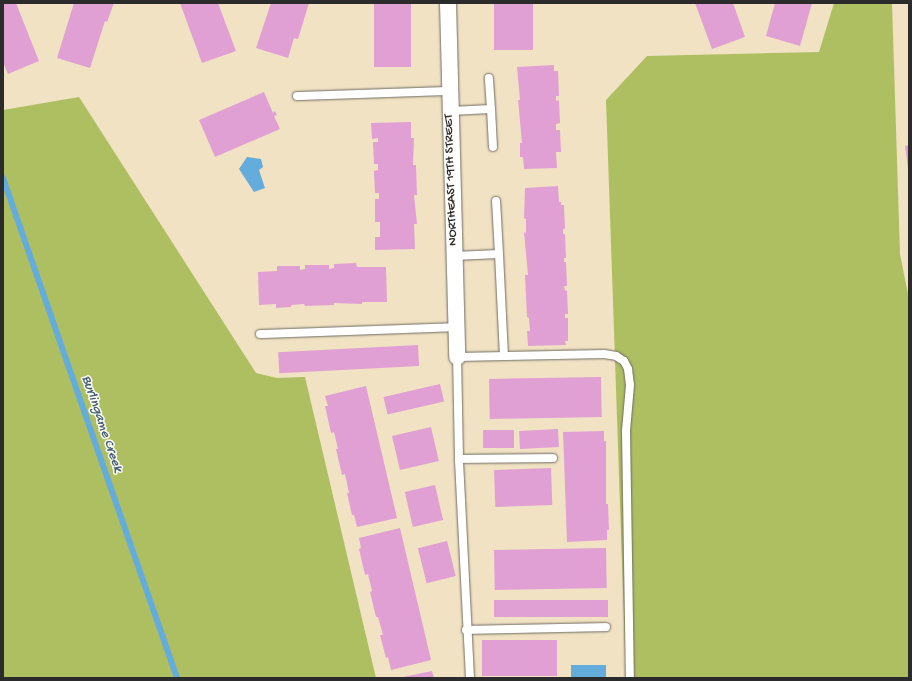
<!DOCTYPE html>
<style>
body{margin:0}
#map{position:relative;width:912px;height:681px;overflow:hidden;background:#f1e2c4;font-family:"Gochi Hand",sans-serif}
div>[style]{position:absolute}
.green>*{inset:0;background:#aebf62}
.water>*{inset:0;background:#64acdb;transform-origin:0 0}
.stream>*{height:6px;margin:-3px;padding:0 3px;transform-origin:3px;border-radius:3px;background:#64acdb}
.building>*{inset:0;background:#e0a0d3;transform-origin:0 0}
.roads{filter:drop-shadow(0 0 1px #706b61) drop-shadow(0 0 1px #706b61)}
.lane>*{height:8px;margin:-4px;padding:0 4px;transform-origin:4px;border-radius:4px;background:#fff}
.street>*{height:16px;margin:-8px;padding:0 8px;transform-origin:8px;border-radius:8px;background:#fff}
span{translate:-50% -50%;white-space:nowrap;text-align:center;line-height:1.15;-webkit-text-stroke:3px #fdfcf7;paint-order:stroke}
.street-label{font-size:13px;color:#2b2b2b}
.water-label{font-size:14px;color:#425f71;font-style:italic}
.frame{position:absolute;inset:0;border:4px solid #2b2b2b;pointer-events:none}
</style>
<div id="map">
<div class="green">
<i style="clip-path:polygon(834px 3px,892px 3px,900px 254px,909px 299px,909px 678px,626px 678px,606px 100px,647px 56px,819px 52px)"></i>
<i style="clip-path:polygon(79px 97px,256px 373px,277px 378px,305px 377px,376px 678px,3px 678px,3px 110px)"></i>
</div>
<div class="water">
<i style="clip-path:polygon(247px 157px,261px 159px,263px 167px,259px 170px,265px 188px,254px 192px,239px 169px)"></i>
<i style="left:606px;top:665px;width:13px;height:35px;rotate:90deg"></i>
</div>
<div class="stream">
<i style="left:3px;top:178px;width:529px;rotate:70.81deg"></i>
</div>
<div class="building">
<i style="clip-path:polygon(3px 3px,16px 3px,39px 61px,8px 74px,3px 62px)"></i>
<i style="clip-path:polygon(74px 3px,114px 3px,107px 22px,105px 21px,90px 68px,57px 58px)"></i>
<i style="clip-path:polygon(180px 3px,218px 3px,236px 51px,202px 63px)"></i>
<i style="clip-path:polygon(271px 3px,309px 3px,298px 39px,294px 38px,288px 58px,256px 48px)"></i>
<i style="left:374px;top:3px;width:37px;height:64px"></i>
<i style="left:494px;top:3px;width:39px;height:47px"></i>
<i style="clip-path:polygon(695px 3px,733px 3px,745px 37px,712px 49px)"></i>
<i style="clip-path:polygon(775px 3px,812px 3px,800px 46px,766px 36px)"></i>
<i style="clip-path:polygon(554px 65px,554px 71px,558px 71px,559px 96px,556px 96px,556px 101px,559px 100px,560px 123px,556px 124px,556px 130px,560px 130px,561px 152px,556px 152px,557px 168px,524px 169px,523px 157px,520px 157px,520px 143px,522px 143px,518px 100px,520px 100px,517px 67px)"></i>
<i style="clip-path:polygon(264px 92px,273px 113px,275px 111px,277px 115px,274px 116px,280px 129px,215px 157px,199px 120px)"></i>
<i style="clip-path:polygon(411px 122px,411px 138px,414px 138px,413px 165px,416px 165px,417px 195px,414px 195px,417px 224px,414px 224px,415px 249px,375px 250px,375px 237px,380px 237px,380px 222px,375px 222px,375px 199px,379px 199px,379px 193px,375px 193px,374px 171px,378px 170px,378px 164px,374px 164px,373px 142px,378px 142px,378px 138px,372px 139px,371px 123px)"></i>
<i style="clip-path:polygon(909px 145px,909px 168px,908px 168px,905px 146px)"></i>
<i style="clip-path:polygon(558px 186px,559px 202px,561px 202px,561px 205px,564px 205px,565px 229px,563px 229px,563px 234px,565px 234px,566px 258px,564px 258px,564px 262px,566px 262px,567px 286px,564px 286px,565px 291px,567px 290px,568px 314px,565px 314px,565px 318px,568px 318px,568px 341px,565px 341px,566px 345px,528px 346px,527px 331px,530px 331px,529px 318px,527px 317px,525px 275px,528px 275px,524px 232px,526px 233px,526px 219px,524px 218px,525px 188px)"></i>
<i style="clip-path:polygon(356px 263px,357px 267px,386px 267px,387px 302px,362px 302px,362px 304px,334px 303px,334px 305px,305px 306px,304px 304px,291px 305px,291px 307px,276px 308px,276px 304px,259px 305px,258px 272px,277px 271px,277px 266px,300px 266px,300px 270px,305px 269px,305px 265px,329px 265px,329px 269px,334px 268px,334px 264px)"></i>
<i style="left:418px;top:345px;width:21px;height:140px;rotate:87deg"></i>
<i style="left:601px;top:377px;width:40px;height:112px;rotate:89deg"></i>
<i style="left:440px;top:384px;width:18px;height:58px;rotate:77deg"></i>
<i style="clip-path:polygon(366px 386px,397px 518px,357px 527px,354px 515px,352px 515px,347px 493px,349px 493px,345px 474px,342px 475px,336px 449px,338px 449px,334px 432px,331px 433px,325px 406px,328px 406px,325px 396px)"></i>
<i style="left:431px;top:427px;width:35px;height:40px;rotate:77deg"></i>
<i style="left:558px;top:429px;width:18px;height:39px;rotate:87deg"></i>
<i style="left:514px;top:430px;width:18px;height:31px;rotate:90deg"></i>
<i style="clip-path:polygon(604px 431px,604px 441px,606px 441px,606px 504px,608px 504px,609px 530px,607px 530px,607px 540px,567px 542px,563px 432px)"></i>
<i style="left:551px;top:468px;width:37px;height:57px;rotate:88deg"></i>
<i style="left:435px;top:485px;width:36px;height:31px;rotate:77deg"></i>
<i style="clip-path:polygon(400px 528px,431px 660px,391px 670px,388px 657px,386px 658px,380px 635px,383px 635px,378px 617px,376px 617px,370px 592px,372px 591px,368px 574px,365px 575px,359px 549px,361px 548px,359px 538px)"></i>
<i style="left:447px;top:541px;width:36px;height:30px;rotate:76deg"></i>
<i style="left:606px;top:548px;width:40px;height:112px;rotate:89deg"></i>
<i style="left:608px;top:600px;width:17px;height:114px;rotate:90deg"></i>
<i style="left:557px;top:640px;width:36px;height:75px;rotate:90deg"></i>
<i style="clip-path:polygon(432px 671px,434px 678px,403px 678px,403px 677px)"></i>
</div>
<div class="roads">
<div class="lane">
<i style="left:297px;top:96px;width:153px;rotate:-1.9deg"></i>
<i style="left:491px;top:109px;width:38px;rotate:87deg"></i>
<i style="left:450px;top:111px;width:41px;rotate:-2.8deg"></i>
<i style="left:491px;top:109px;width:31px;rotate:-94deg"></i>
<i style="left:499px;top:254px;width:102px;rotate:87.2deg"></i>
<i style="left:454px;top:256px;width:45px;rotate:-2.5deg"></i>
<i style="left:499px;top:254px;width:53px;rotate:-93.2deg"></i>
<i style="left:260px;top:334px;width:196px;rotate:-2deg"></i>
<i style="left:459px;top:459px;width:94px;rotate:-0.6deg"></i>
<i style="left:466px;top:630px;width:140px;rotate:-1.2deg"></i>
<i style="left:470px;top:678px;width:219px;rotate:-92.9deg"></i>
<i style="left:459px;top:459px;width:102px;rotate:-91.1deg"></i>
<i style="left:457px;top:357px;width:147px;rotate:-1.2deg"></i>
<i style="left:604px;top:354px;width:12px;rotate:9deg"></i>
<i style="left:616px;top:356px;width:9px;rotate:32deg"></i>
<i style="left:624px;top:361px;width:9px;rotate:63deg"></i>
<i style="left:628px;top:369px;width:16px;rotate:83deg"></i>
<i style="left:630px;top:385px;width:46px;rotate:95deg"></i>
<i style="left:626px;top:431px;width:247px;rotate:89.1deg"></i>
</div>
<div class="street">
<i style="left:448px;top:3px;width:354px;rotate:88.5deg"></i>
</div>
</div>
<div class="street-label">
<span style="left:452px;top:180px;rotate:-92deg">NORTHEAST 19TH STREET</span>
</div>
<div class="water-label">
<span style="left:101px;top:424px;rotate:71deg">Burlingame Creek</span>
</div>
<div class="frame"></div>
</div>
